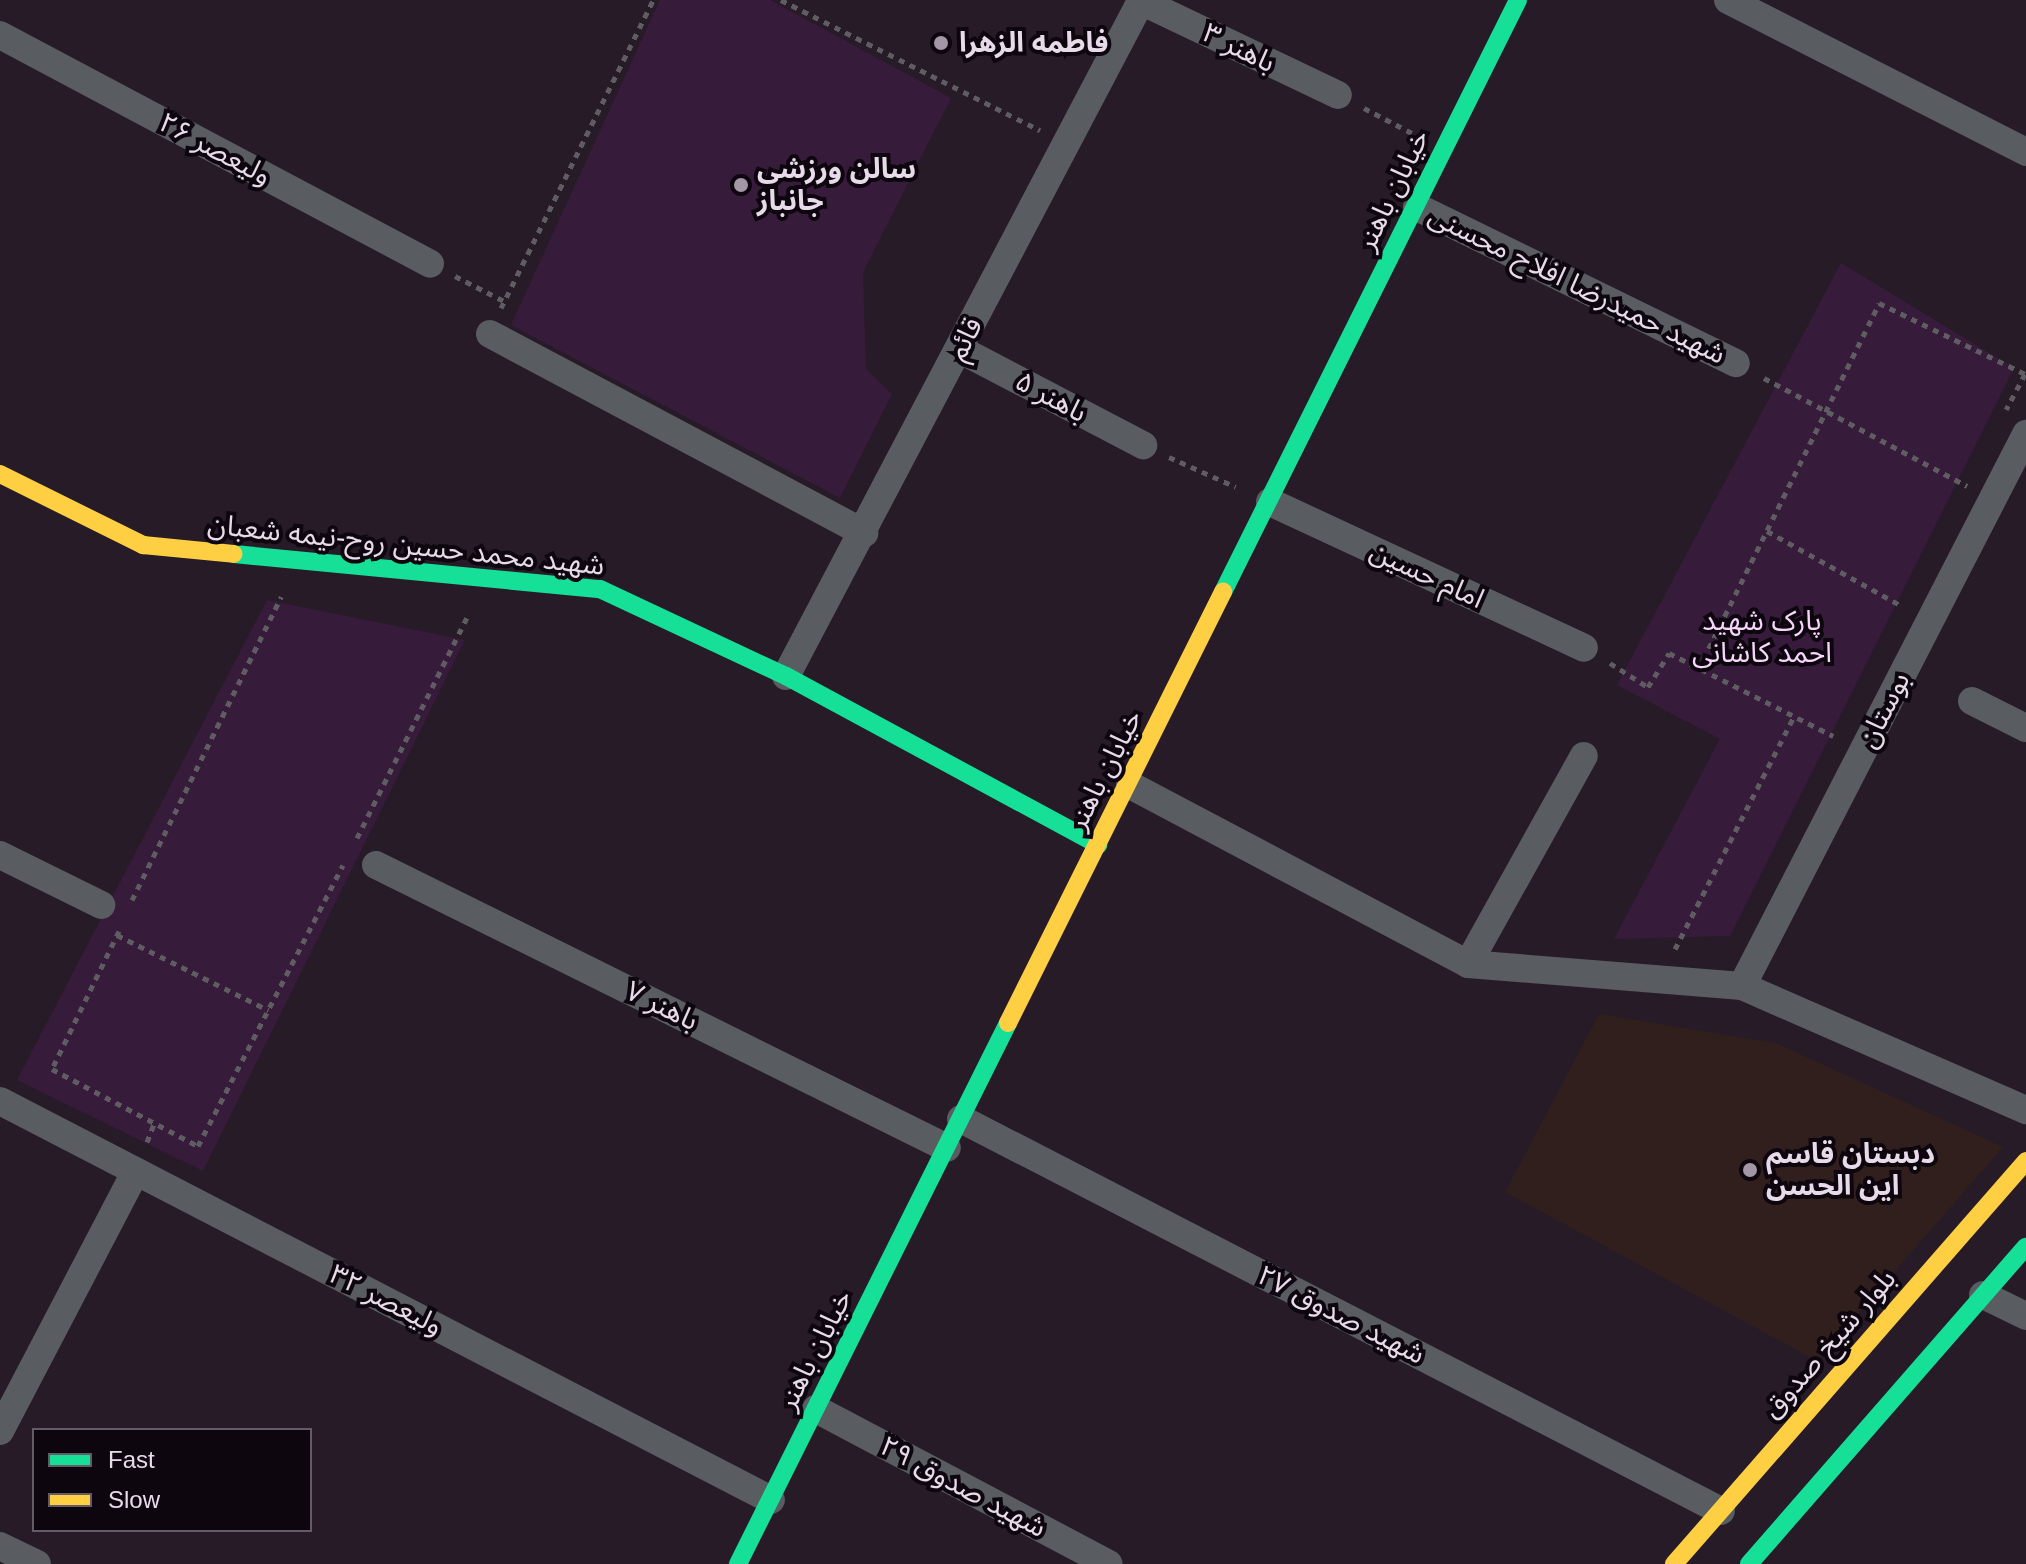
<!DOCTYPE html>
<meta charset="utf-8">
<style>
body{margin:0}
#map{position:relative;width:2026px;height:1564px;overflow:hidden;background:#261b27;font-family:Arial,"Noto Sans Arabic",sans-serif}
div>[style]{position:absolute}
.education>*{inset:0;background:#311f1d}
.green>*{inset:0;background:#371b3b}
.path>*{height:5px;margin-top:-2.5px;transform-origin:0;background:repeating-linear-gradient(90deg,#5f5d62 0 6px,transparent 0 12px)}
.street>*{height:28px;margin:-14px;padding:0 14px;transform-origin:14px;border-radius:14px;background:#595c60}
.fast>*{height:18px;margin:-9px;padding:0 9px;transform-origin:9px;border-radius:9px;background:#16e098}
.slow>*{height:18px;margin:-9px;padding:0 9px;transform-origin:9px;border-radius:9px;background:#ffcf43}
.dots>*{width:22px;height:22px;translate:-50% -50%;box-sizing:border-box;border:4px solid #0d060e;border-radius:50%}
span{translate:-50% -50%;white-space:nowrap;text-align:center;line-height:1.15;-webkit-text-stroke:8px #0d060e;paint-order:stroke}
.poi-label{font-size:28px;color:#e7dae9;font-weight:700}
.left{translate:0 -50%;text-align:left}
.street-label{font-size:28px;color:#e7dae9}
.park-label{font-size:28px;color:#f7d5fb}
.legend{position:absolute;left:32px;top:1428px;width:280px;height:104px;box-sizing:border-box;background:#0d060e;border:2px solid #645b66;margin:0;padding:10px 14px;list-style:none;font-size:24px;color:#e7dae9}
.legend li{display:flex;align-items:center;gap:16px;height:40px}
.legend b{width:40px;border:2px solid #645b66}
</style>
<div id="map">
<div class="education">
<i style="clip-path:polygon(1599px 1014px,1776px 1043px,2003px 1147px,1817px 1361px,1505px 1192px)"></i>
</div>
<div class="green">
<i style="clip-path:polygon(660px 0,770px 0,951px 98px,863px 272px,866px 369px,892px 394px,840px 498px,511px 325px)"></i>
<i style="clip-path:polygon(1841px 263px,2014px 368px,1730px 936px,1614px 939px,1720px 739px,1617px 685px)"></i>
<i style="clip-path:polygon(267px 600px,465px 640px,203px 1171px,17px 1080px)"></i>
</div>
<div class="path">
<i style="left:781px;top:0;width:290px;rotate:26.7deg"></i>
<i style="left:1364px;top:108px;width:54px;rotate:27.5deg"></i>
<i style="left:455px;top:276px;width:55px;rotate:27deg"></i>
<i style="left:501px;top:308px;width:343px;rotate:-63.7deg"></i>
<i style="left:1764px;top:378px;width:230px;rotate:28deg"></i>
<i style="left:1169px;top:457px;width:73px;rotate:24.1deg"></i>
<i style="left:1767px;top:531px;width:154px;rotate:29.1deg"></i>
<i style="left:1610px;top:663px;width:45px;rotate:32.3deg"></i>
<i style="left:1648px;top:687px;width:40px;rotate:-58deg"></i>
<i style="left:1669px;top:653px;width:184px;rotate:26.8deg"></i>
<i style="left:1698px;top:670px;width:409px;rotate:-63.7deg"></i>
<i style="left:1879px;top:303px;width:162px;rotate:25.9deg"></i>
<i style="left:2025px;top:374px;width:40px;rotate:118deg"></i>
<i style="left:357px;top:838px;width:249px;rotate:-63.5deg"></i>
<i style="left:132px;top:900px;width:338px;rotate:-63.8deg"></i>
<i style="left:119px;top:931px;width:153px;rotate:115.9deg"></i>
<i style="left:52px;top:1069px;width:165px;rotate:27.8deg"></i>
<i style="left:198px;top:1146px;width:316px;rotate:-62.7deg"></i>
<i style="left:117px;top:935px;width:169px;rotate:26.4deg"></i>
<i style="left:1675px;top:949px;width:259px;rotate:-62.9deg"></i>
<i style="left:147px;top:1142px;width:19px;rotate:-69deg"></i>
</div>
<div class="street">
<i style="left:1728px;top:0;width:335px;rotate:27deg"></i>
<i style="left:0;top:35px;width:487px;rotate:28deg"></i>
<i style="left:1417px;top:207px;width:355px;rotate:26.1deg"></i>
<i style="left:490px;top:334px;width:424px;rotate:28deg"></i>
<i style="left:959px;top:349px;width:208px;rotate:27.6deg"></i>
<i style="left:1270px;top:502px;width:346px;rotate:24.9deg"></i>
<i style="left:786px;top:676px;width:763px;rotate:-62.26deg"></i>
<i style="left:1141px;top:1px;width:218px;rotate:25.5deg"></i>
<i style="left:1972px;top:701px;width:60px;rotate:26.6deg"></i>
<i style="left:1130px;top:785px;width:382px;rotate:27.9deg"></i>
<i style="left:1468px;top:964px;width:275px;rotate:4.6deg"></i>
<i style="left:1742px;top:986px;width:310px;rotate:23.6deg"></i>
<i style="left:0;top:855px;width:113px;rotate:26.3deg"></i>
<i style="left:376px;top:865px;width:637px;rotate:26.36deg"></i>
<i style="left:1468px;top:964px;width:238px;rotate:-60.9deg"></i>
<i style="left:1742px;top:986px;width:621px;rotate:-62.77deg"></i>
<i style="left:0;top:1101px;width:868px;rotate:27.36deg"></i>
<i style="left:961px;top:1119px;width:855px;rotate:27.28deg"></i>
<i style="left:1983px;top:1295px;width:48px;rotate:26deg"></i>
<i style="left:816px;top:1409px;width:331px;rotate:27.9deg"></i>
<i style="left:0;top:1431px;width:293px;rotate:-62.4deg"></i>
<i style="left:0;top:1546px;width:41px;rotate:25.9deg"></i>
</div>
<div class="fast">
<i style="left:234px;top:554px;width:368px;rotate:5.5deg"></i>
<i style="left:600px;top:589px;width:205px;rotate:25.1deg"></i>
<i style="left:786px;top:676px;width:355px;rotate:28.4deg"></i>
<i style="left:1223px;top:592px;width:661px;rotate:-63.51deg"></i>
<i style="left:738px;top:1564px;width:605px;rotate:-63.48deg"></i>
<i style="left:1749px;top:1564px;width:421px;rotate:-48.9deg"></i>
</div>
<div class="slow">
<i style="left:0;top:474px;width:160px;rotate:26.4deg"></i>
<i style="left:143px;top:545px;width:91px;rotate:5.6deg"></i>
<i style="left:1008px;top:1023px;width:482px;rotate:-63.5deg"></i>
<i style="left:1674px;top:1564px;width:535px;rotate:-48.86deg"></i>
</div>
<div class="dots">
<i style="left:941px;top:43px;background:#a397a5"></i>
<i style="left:741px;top:185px;background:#a397a5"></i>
<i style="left:1750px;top:1170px;background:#a397a5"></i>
</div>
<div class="poi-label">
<span class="left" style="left:959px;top:43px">فاطمه الزهرا</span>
<span class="left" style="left:757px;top:185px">سالن ورزشی<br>جانباز</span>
<span class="left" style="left:1766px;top:1170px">دبستان قاسم<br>این الحسن</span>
</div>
<div class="street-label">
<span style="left:1239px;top:48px;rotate:26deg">باهنر ۳</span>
<span style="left:215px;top:149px;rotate:28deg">ولیعصر ۲۶</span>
<span style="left:1393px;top:190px;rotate:-64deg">خیابان باهنر</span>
<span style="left:1577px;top:285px;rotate:26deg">شهید حمیدرضا افلاح محسنی</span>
<span style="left:965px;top:339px;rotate:-63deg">قائم</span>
<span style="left:1051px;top:397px;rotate:28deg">باهنر ۵</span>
<span style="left:406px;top:545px;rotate:6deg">شهید محمد حسین روح-نیمه شعبان</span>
<span style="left:1427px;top:575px;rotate:25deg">امام حسین</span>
<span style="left:1884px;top:710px;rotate:-63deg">بوستان</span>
<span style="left:1105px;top:770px;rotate:-63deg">خیابان باهنر</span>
<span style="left:662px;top:1006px;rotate:26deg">باهنر ۷</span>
<span style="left:386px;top:1300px;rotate:27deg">ولیعصر ۳۲</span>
<span style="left:1341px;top:1315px;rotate:27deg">شهید صدوق ۲۷</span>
<span style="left:1829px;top:1344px;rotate:-49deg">بلوار شیخ صدوق</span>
<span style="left:815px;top:1350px;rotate:-63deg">خیابان باهنر</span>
<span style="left:963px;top:1487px;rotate:28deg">شهید صدوق ۲۹</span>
</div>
<div class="park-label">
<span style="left:1762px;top:637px">پارک شهید<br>احمد کاشانی</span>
</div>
<ul class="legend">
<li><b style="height:10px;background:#16e098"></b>Fast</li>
<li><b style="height:10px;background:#ffcf43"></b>Slow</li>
</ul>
</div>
